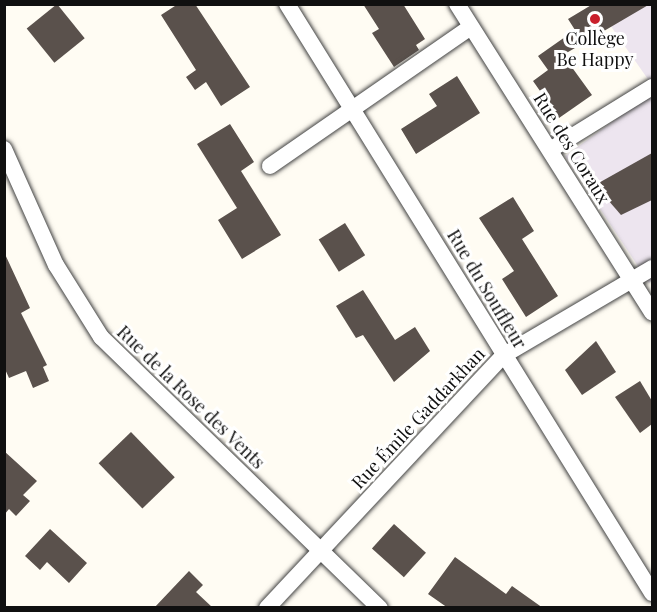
<!DOCTYPE html>
<meta charset="utf-8">
<style>
body{margin:0}
#map{position:relative;width:657px;height:612px;overflow:hidden;background:#fffcf3;font-family:"Playfair Display",serif}
div>[style]{position:absolute}
.industrial>*{inset:0;background:#ede5ef}
.building>*{inset:0;background:#5a514c;transform-origin:0 0}
.roads{filter:drop-shadow(0 0 2px #434343) drop-shadow(0 0 2px #434343)}
.street>*{height:16px;margin:-8px;padding:0 8px;transform-origin:8px;border-radius:8px;background:#fff}
.dots>*{width:16px;height:16px;translate:-50% -50%;box-sizing:border-box;border:3px solid #fff;border-radius:50%}
span{translate:-50% -50%;white-space:nowrap;text-align:center;line-height:1.15;-webkit-text-stroke:6px #fff;paint-order:stroke}
.poi-label{font-size:18px;color:#101010}
.street-label{font-size:18px;color:#101010}
.frame{position:absolute;inset:0;border:6px solid #101010;pointer-events:none}
</style>
<div id="map">
<div class="industrial">
<i style="clip-path:polygon(596px 5px,652px 5px,652px 85px)"></i>
<i style="clip-path:polygon(652px 93px,652px 281px,649px 283px,565px 156px)"></i>
</div>
<div class="building">
<i style="left:57px;top:4px;width:44px;height:39px;rotate:51deg"></i>
<i style="clip-path:polygon(178px 4px,195px 4px,250px 87px,221px 106px,206px 82px,195px 90px,186px 77px,196px 70px,161px 15px)"></i>
<i style="clip-path:polygon(363px 4px,403px 4px,425px 39px,416px 45px,419px 50px,394px 67px,372px 33px,379px 29px)"></i>
<i style="clip-path:polygon(593px 4px,650px 4px,563px 55px,592px 95px,559px 118px,533px 81px,548px 70px,538px 56px,575px 30px,568px 19px)"></i>
<i style="clip-path:polygon(457px 76px,480px 113px,416px 154px,401px 129px,437px 106px,429px 94px)"></i>
<i style="clip-path:polygon(230px 124px,254px 162px,241px 171px,281px 235px,242px 259px,218px 220px,237px 208px,197px 144px)"></i>
<i style="clip-path:polygon(652px 153px,652px 200px,621px 215px,595px 185px)"></i>
<i style="clip-path:polygon(513px 197px,534px 231px,522px 239px,558px 296px,526px 317px,502px 279px,514px 271px,479px 218px)"></i>
<i style="left:345px;top:223px;width:38px;height:31px;rotate:58deg"></i>
<i style="clip-path:polygon(4px 252px,30px 308px,21px 313px,47px 365px,43px 367px,49px 381px,33px 388px,26px 371px,9px 378px,4px 367px)"></i>
<i style="clip-path:polygon(363px 290px,395px 340px,415px 327px,430px 351px,394px 382px,363px 335px,356px 338px,336px 306px)"></i>
<i style="clip-path:polygon(596px 341px,616px 372px,582px 395px,565px 370px)"></i>
<i style="clip-path:polygon(640px 381px,652px 401px,652px 424px,640px 433px,615px 397px)"></i>
<i style="left:131px;top:432px;width:63px;height:45px;rotate:46deg"></i>
<i style="clip-path:polygon(4px 451px,37px 481px,23px 495px,30px 501px,16px 516px,9px 509px,4px 515px)"></i>
<i style="left:394px;top:524px;width:43px;height:33px;rotate:42deg"></i>
<i style="clip-path:polygon(50px 529px,87px 563px,69px 583px,47px 562px,40px 570px,25px 556px)"></i>
<i style="clip-path:polygon(455px 557px,506px 594px,512px 586px,543px 608px,448px 608px,428px 594px)"></i>
<i style="clip-path:polygon(189px 571px,203px 585px,196px 592px,213px 608px,154px 608px)"></i>
</div>
<div class="roads">
<div class="street">
<i style="left:287px;top:4px;width:693px;rotate:58.21deg"></i>
<i style="left:457px;top:4px;width:365px;rotate:57.7deg"></i>
<i style="left:4px;top:149px;width:127px;rotate:65.9deg"></i>
<i style="left:56px;top:265px;width:85px;rotate:58deg"></i>
<i style="left:101px;top:337px;width:389px;rotate:44.2deg"></i>
<i style="left:550px;top:150px;width:120px;rotate:-31.7deg"></i>
<i style="left:270px;top:166px;width:244px;rotate:-34.7deg"></i>
<i style="left:267px;top:608px;width:347px;rotate:-46.9deg"></i>
<i style="left:504px;top:355px;width:172px;rotate:-30.4deg"></i>
</div>
</div>
<div class="dots">
<i style="left:595px;top:19px;background:#c91f2c"></i>
</div>
<div class="poi-label">
<span style="left:595px;top:49px">Collège<br>Be Happy</span>
</div>
<div class="street-label">
<span style="left:572px;top:148px;rotate:58deg">Rue des Coraux</span>
<span style="left:487px;top:289px;rotate:59deg">Rue du Souffleur</span>
<span style="left:191px;top:397px;rotate:44deg">Rue de la Rose des Vents</span>
<span style="left:418px;top:418px;rotate:-47deg">Rue Émile Gaddarkhan</span>
</div>
<div class="frame"></div>
</div>
